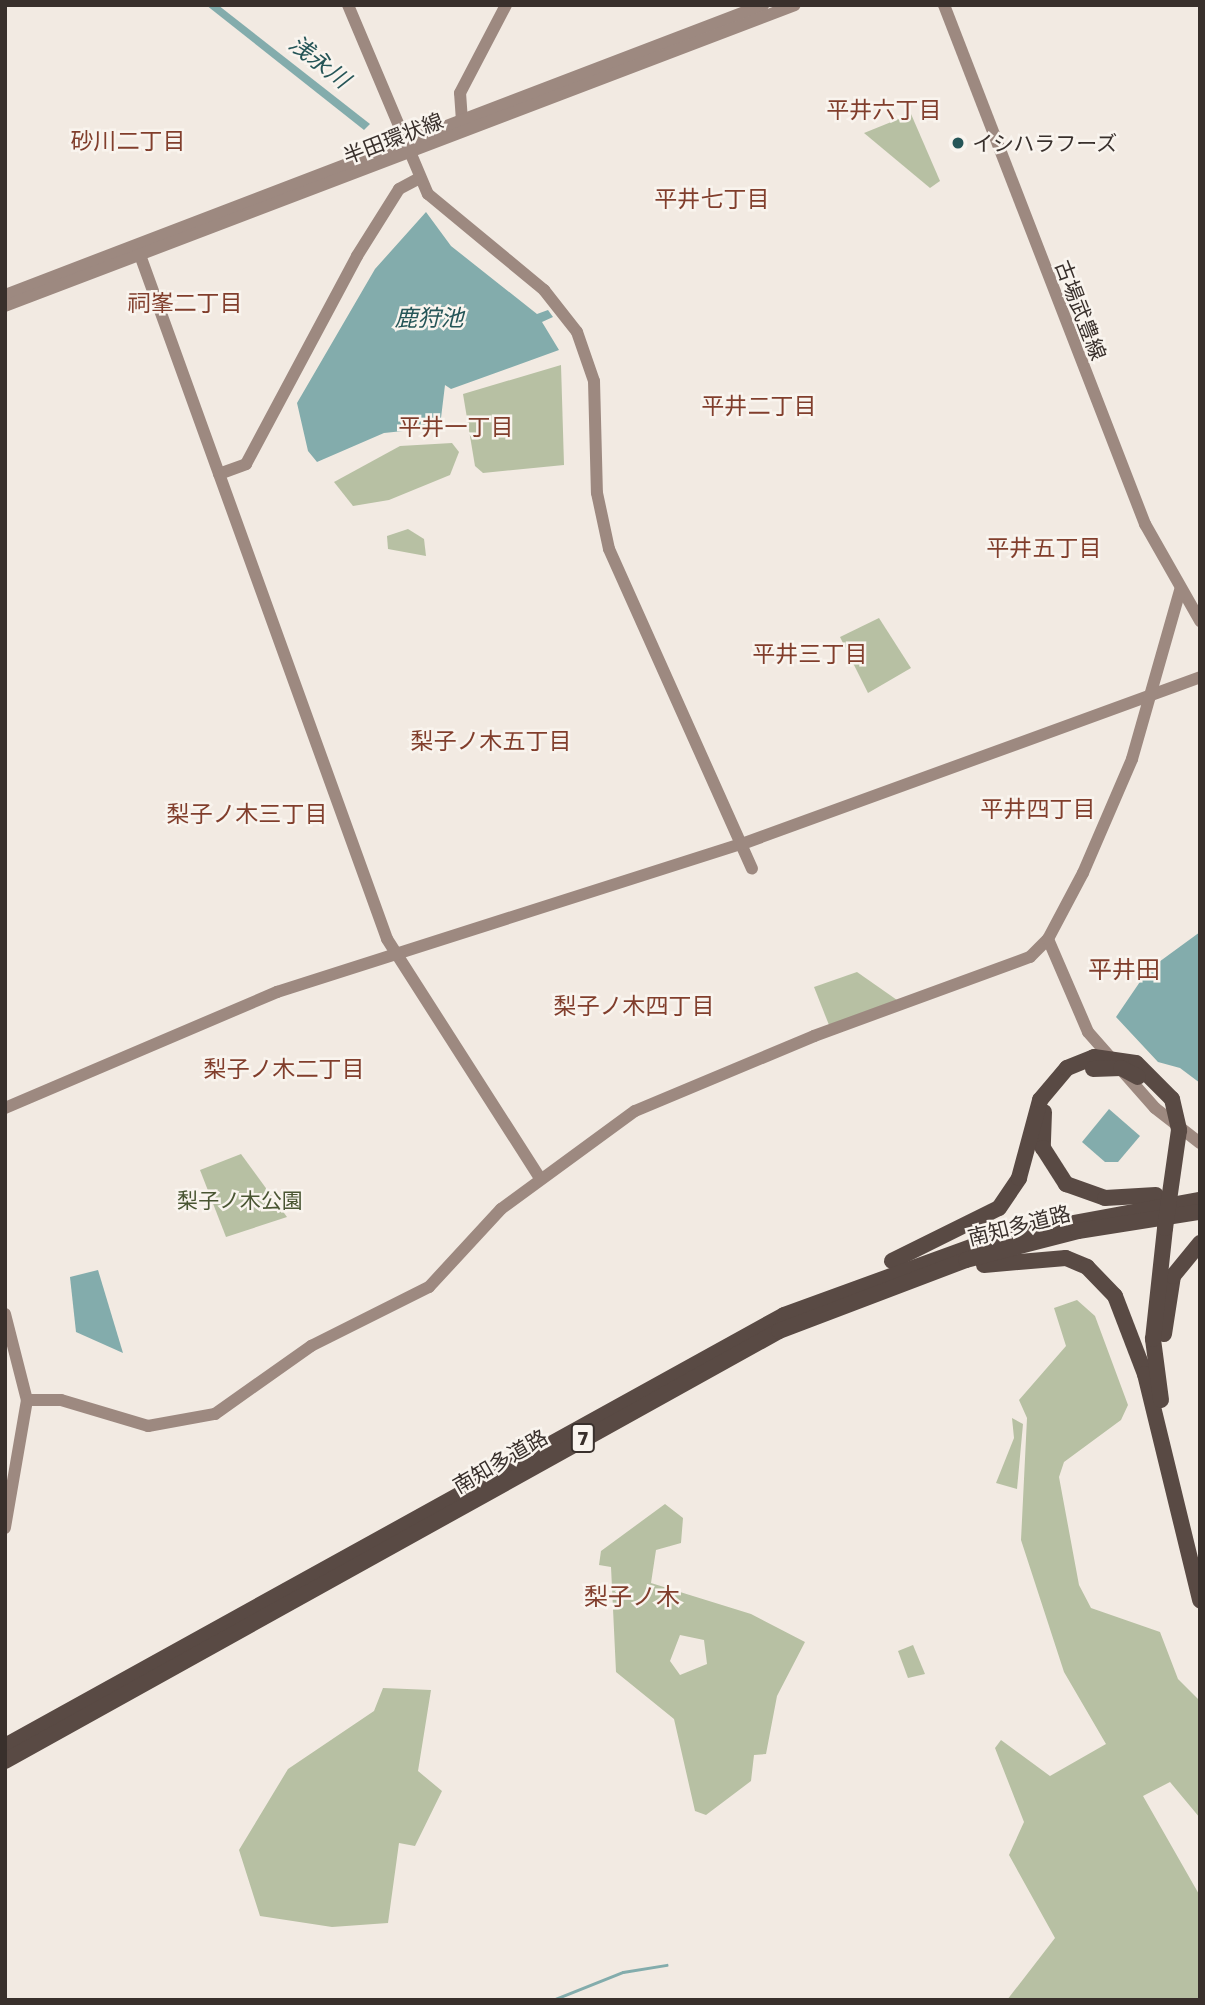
<!DOCTYPE html>
<meta charset="utf-8">
<style>
body{margin:0}
#map{position:relative;width:1205px;height:2005px;overflow:hidden;background:#f2eae2;font-family:"Golos Text","Noto Sans JP",sans-serif}
div>[style]{position:absolute}
.green>*{inset:0;background:#b7c0a3}
.water>*{inset:0;background:#83acac}
.stream>*{height:2.5px;margin:-1.25px;padding:0 1.25px;transform-origin:1.25px;border-radius:1.25px;background:#83acac}
.secondary>*{height:12px;margin:-6px;padding:0 6px;transform-origin:6px;border-radius:6px;background:#9d8980}
.highway>*{height:16px;margin:-8px;padding:0 8px;transform-origin:8px;border-radius:8px;background:#594a44}
.highway-bridge>*{height:16px;margin:-8px;padding:0 8px;transform-origin:8px;border-radius:8px;background:#594a44}
.dots>*{width:19px;height:19px;translate:-50% -50%;box-sizing:border-box;border:4px solid #f9f4ee;border-radius:50%}
span{translate:-50% -50%;white-space:nowrap;text-align:center;line-height:1.15;-webkit-text-stroke:5px #f9f4ee;paint-order:stroke}
.shield-label span{padding:2px 5px;background:#f9f4ee;border:2px solid;border-radius:5px;-webkit-text-stroke-width:0}
.shield-label{font-size:19px;color:#39302c;font-weight:700}
.street-label{font-size:21px;color:#39302c}
.poi-label{font-size:21px;color:#39302c}
.left{translate:0 -50%;text-align:left}
.park-label{font-size:21px;color:#495532}
.water-label{font-size:23px;color:#255557;font-style:italic}
.neighbourhood-label{font-size:23px;color:#813e2c}
.quarter-label{font-size:24px;color:#813e2c}
.frame{position:absolute;inset:0;border:7px solid #39302c;pointer-events:none}
</style>
<div id="map">
<div class="green">
<i style="clip-path:polygon(911px 114px,940px 181px,930px 188px,864px 133px)"></i>
<i style="clip-path:polygon(561px 365px,564px 465px,483px 473px,475px 466px,463px 394px)"></i>
<i style="clip-path:polygon(452px 443px,459px 452px,450px 475px,389px 500px,353px 506px,334px 482px,400px 446px)"></i>
<i style="clip-path:polygon(408px 529px,424px 539px,426px 556px,388px 549px,387px 536px)"></i>
<i style="clip-path:polygon(879px 618px,911px 668px,868px 693px,840px 637px)"></i>
<i style="clip-path:polygon(857px 972px,897px 1000px,829px 1025px,814px 987px)"></i>
<i style="clip-path:polygon(241px 1154px,287px 1217px,226px 1237px,200px 1170px)"></i>
<i style="clip-path:polygon(1077px 1300px,1095px 1316px,1128px 1405px,1121px 1420px,1064px 1462px,1059px 1477px,1079px 1585px,1091px 1608px,1160px 1632px,1178px 1679px,1200px 1701px,1200px 1818px,1170px 1782px,1143px 1796px,1200px 1896px,1200px 2000px,1007px 2000px,1055px 1938px,1009px 1855px,1024px 1822px,995px 1748px,1001px 1740px,1050px 1776px,1106px 1744px,1064px 1672px,1021px 1540px,1027px 1418px,1019px 1400px,1066px 1346px,1054px 1308px)"></i>
<i style="clip-path:polygon(1012px 1418px,1023px 1424px,1017px 1489px,996px 1483px,1014px 1438px)"></i>
<i style="clip-path:polygon(evenodd,665px 1504px,683px 1518px,681px 1543px,656px 1550px,651px 1583px,751px 1614px,805px 1642px,777px 1696px,766px 1754px,754px 1755px,751px 1781px,706px 1815px,695px 1811px,674px 1719px,616px 1672px,611px 1567px,599px 1565px,601px 1551px,665px 1504px,680px 1635px,704px 1640px,707px 1664px,680px 1675px,670px 1661px,680px 1635px)"></i>
<i style="clip-path:polygon(913px 1645px,925px 1674px,908px 1678px,898px 1651px)"></i>
<i style="clip-path:polygon(383px 1688px,431px 1690px,418px 1771px,442px 1791px,415px 1846px,399px 1843px,388px 1923px,332px 1927px,260px 1916px,239px 1850px,288px 1769px,374px 1711px)"></i>
</div>
<div class="water">
<i style="clip-path:polygon(206px 5px,218px 5px,370px 124px,364px 130px)"></i>
<i style="clip-path:polygon(426px 212px,451px 246px,537px 314px,548px 310px,553px 317px,542px 322px,559px 350px,451px 389px,445px 385px,441px 418px,432px 428px,384px 433px,317px 462px,308px 451px,297px 403px,375px 269px)"></i>
<i style="clip-path:polygon(1200px 932px,1200px 1083px,1180px 1068px,1158px 1062px,1116px 1017px,1148px 970px)"></i>
<i style="clip-path:polygon(1109px 1109px,1140px 1136px,1118px 1162px,1105px 1162px,1082px 1142px)"></i>
<i style="clip-path:polygon(98px 1270px,123px 1353px,76px 1332px,70px 1277px)"></i>
</div>
<div class="stream">
<i style="left:553px;top:2000px;width:75px;rotate:-21.8deg"></i>
<i style="left:623px;top:1972px;width:44px;rotate:-9.2deg"></i>
</div>
<div class="secondary">
<i style="left:348px;top:5px;width:205px;rotate:67.1deg"></i>
<i style="left:428px;top:194px;width:151px;rotate:39.6deg"></i>
<i style="left:544px;top:290px;width:53px;rotate:51.8deg"></i>
<i style="left:577px;top:332px;width:52px;rotate:70.9deg"></i>
<i style="left:594px;top:381px;width:112px;rotate:88.5deg"></i>
<i style="left:597px;top:493px;width:57px;rotate:77.9deg"></i>
<i style="left:609px;top:549px;width:350px;rotate:65.9deg"></i>
<i style="left:944px;top:5px;width:557px;rotate:68.83deg"></i>
<i style="left:1145px;top:524px;width:112px;rotate:60.4deg"></i>
<i style="left:462px;top:121px;width:28px;rotate:-94deg"></i>
<i style="left:460px;top:93px;width:99px;rotate:-62.4deg"></i>
<i style="left:140px;top:255px;width:727px;rotate:70.14deg"></i>
<i style="left:387px;top:939px;width:284px;rotate:57.4deg"></i>
<i style="left:5px;top:295px;width:812px;rotate:-20.94deg"></i>
<i style="left:5px;top:306px;width:845px;rotate:-20.86deg"></i>
<i style="left:219px;top:474px;width:29px;rotate:-20deg"></i>
<i style="left:246px;top:464px;width:236px;rotate:-61.9deg"></i>
<i style="left:357px;top:256px;width:79px;rotate:-57.9deg"></i>
<i style="left:399px;top:189px;width:21px;rotate:-28deg"></i>
<i style="left:1048px;top:939px;width:101px;rotate:66.7deg"></i>
<i style="left:1088px;top:1032px;width:101px;rotate:48.6deg"></i>
<i style="left:1155px;top:1108px;width:57px;rotate:37.9deg"></i>
<i style="left:5px;top:1108px;width:296px;rotate:-23.1deg"></i>
<i style="left:277px;top:992px;width:488px;rotate:-17.7deg"></i>
<i style="left:742px;top:844px;width:487px;rotate:-20deg"></i>
<i style="left:5px;top:1314px;width:89px;rotate:75.7deg"></i>
<i style="left:27px;top:1400px;width:130px;rotate:99.8deg"></i>
<i style="left:27px;top:1400px;width:34px"></i>
<i style="left:61px;top:1400px;width:91px;rotate:16.6deg"></i>
<i style="left:148px;top:1426px;width:68px;rotate:-10.2deg"></i>
<i style="left:215px;top:1414px;width:118px;rotate:-35.3deg"></i>
<i style="left:311px;top:1346px;width:132px;rotate:-26.6deg"></i>
<i style="left:429px;top:1287px;width:106px;rotate:-47.3deg"></i>
<i style="left:501px;top:1209px;width:166px;rotate:-36.2deg"></i>
<i style="left:635px;top:1111px;width:194px;rotate:-22.7deg"></i>
<i style="left:814px;top:1036px;width:230px;rotate:-20.1deg"></i>
<i style="left:1030px;top:957px;width:25px;rotate:-45deg"></i>
<i style="left:1048px;top:939px;width:75px;rotate:-62.1deg"></i>
<i style="left:1083px;top:873px;width:124px;rotate:-66.7deg"></i>
<i style="left:1132px;top:759px;width:176px;rotate:-74.1deg"></i>
</div>
<div class="highway">
<i style="left:1044px;top:1112px;width:36px;rotate:92deg"></i>
<i style="left:1043px;top:1148px;width:43px;rotate:57.4deg"></i>
<i style="left:1066px;top:1184px;width:41px;rotate:19.7deg"></i>
<i style="left:1105px;top:1198px;width:51px;rotate:-3.4deg"></i>
<i style="left:892px;top:1261px;width:119px;rotate:-26.4deg"></i>
<i style="left:999px;top:1208px;width:36px;rotate:-56deg"></i>
<i style="left:1019px;top:1178px;width:81px;rotate:-74.9deg"></i>
<i style="left:1040px;top:1100px;width:42px;rotate:-49.8deg"></i>
<i style="left:1067px;top:1068px;width:29px;rotate:-22deg"></i>
<i style="left:984px;top:1265px;width:82px;rotate:-4.9deg"></i>
<i style="left:1066px;top:1258px;width:23px;rotate:23deg"></i>
<i style="left:1087px;top:1267px;width:40px;rotate:46deg"></i>
<i style="left:1115px;top:1296px;width:84px;rotate:69deg"></i>
<i style="left:1145px;top:1374px;width:233px;rotate:76.3deg"></i>
<i style="left:1164px;top:1334px;width:59px;rotate:-81.2deg"></i>
<i style="left:1173px;top:1276px;width:43px;rotate:-50.7deg"></i>
<i style="left:1161px;top:1400px;width:62px;rotate:-97.5deg"></i>
<i style="left:1153px;top:1339px;width:112px;rotate:-83.8deg"></i>
<i style="left:5px;top:1746px;width:890px;rotate:-28.95deg"></i>
<i style="left:784px;top:1315px;width:228px;rotate:-20deg"></i>
<i style="left:998px;top:1237px;width:205px;rotate:-10.4deg"></i>
<i style="left:5px;top:1761px;width:885px;rotate:-29.05deg"></i>
<i style="left:779px;top:1331px;width:200px;rotate:-20.8deg"></i>
<i style="left:966px;top:1260px;width:116px;rotate:-14.5deg"></i>
<i style="left:1078px;top:1231px;width:123px;rotate:-8.9deg"></i>
</div>
<div class="highway-bridge">
<i style="left:1094px;top:1057px;width:42px;rotate:8.1deg"></i>
<i style="left:1136px;top:1063px;width:51px;rotate:45deg"></i>
<i style="left:1172px;top:1099px;width:32px;rotate:77deg"></i>
<i style="left:1179px;top:1130px;width:99px;rotate:98.1deg"></i>
<i style="left:1093px;top:1069px;width:28px;rotate:-2deg"></i>
<i style="left:1121px;top:1068px;width:19px;rotate:28deg"></i>
</div>
<div class="dots">
<i style="left:958px;top:143px;background:#255557"></i>
</div>
<div class="shield-label">
<span style="left:583px;top:1438px">7</span>
</div>
<div class="street-label">
<span style="left:393px;top:138px;rotate:-21deg">半田環状線</span>
<span style="left:1081px;top:310px;rotate:69deg">古場武豊線</span>
<span style="left:1019px;top:1225px;rotate:-14deg">南知多道路</span>
<span style="left:500px;top:1461px;rotate:-30deg">南知多道路</span>
</div>
<div class="poi-label">
<span class="left" style="left:972px;top:143px">イシハラフーズ</span>
</div>
<div class="park-label">
<span style="left:240px;top:1200px">梨子ノ木公園</span>
</div>
<div class="water-label">
<span style="left:320px;top:61px;rotate:38deg">浅永川</span>
<span style="left:429px;top:317px">鹿狩池</span>
</div>
<div class="neighbourhood-label">
<span style="left:884px;top:109px">平井六丁目</span>
<span style="left:128px;top:140px">砂川二丁目</span>
<span style="left:712px;top:198px">平井七丁目</span>
<span style="left:185px;top:302px">祠峯二丁目</span>
<span style="left:759px;top:405px">平井二丁目</span>
<span style="left:456px;top:426px">平井一丁目</span>
<span style="left:1044px;top:547px">平井五丁目</span>
<span style="left:810px;top:653px">平井三丁目</span>
<span style="left:491px;top:740px">梨子ノ木五丁目</span>
<span style="left:1038px;top:808px">平井四丁目</span>
<span style="left:247px;top:813px">梨子ノ木三丁目</span>
<span style="left:634px;top:1005px">梨子ノ木四丁目</span>
<span style="left:284px;top:1068px">梨子ノ木二丁目</span>
</div>
<div class="quarter-label">
<span style="left:1124px;top:969px">平井田</span>
<span style="left:632px;top:1596px">梨子ノ木</span>
</div>
<div class="frame"></div>
</div>
